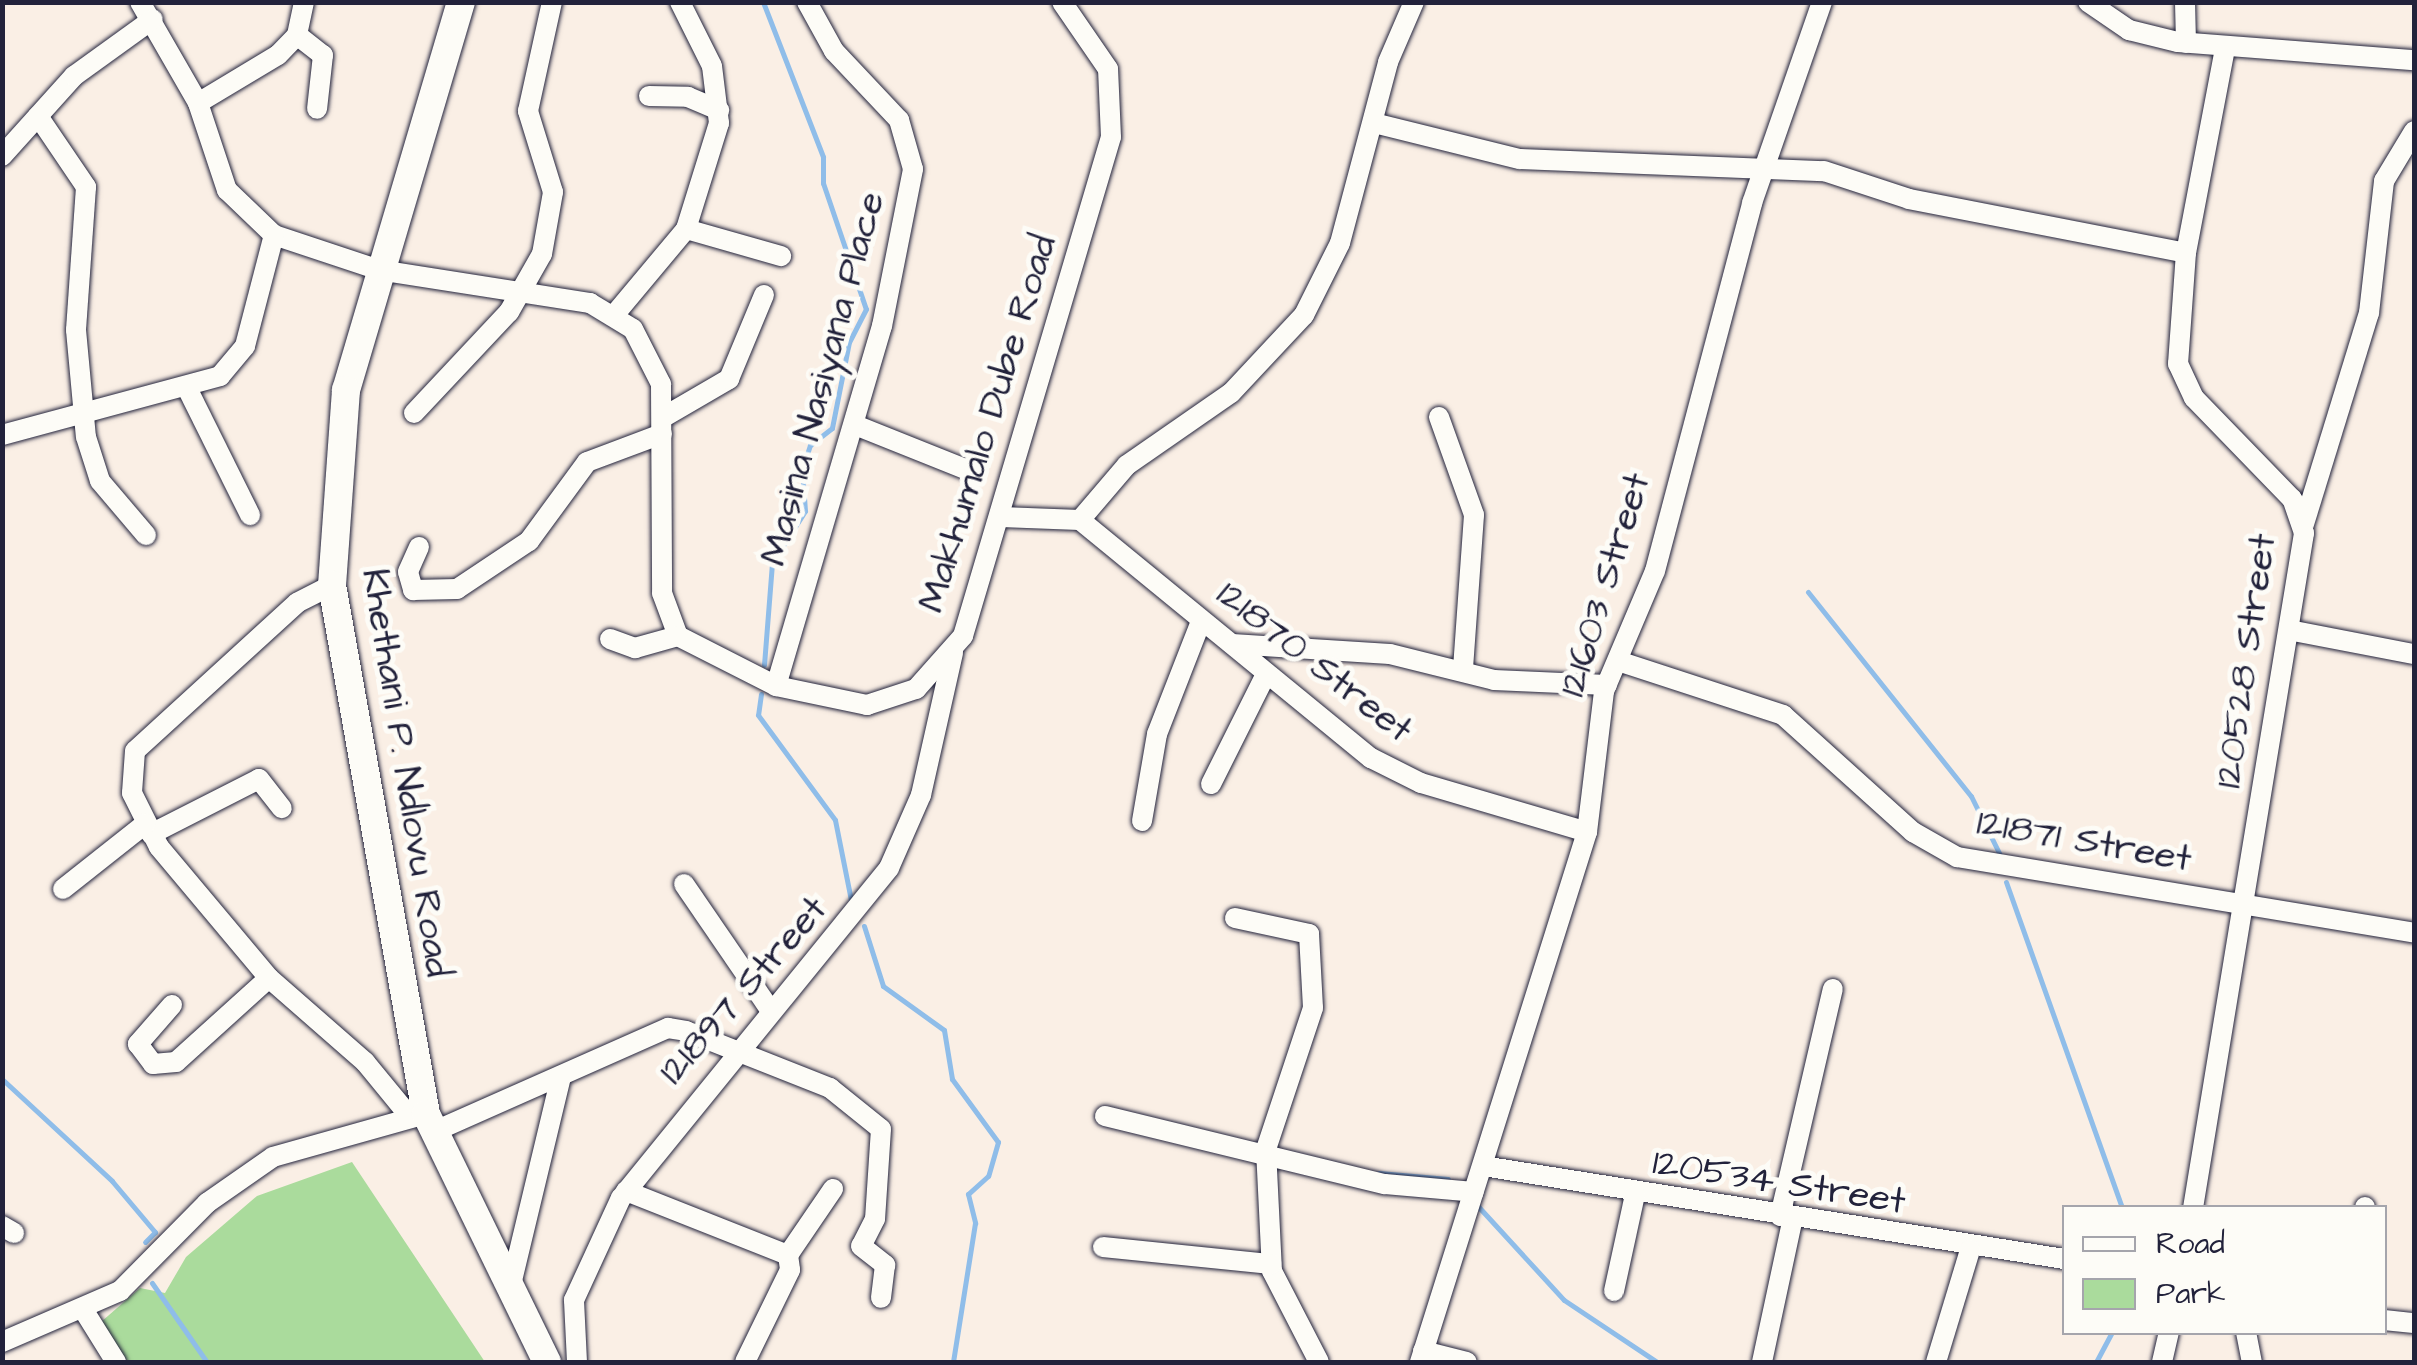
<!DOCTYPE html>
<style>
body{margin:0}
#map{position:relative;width:2417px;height:1365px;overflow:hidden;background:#faefe5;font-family:"Architects Daughter",sans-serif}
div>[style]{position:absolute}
.green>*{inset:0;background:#aadb9c}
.stream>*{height:5px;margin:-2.5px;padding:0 2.5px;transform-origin:2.5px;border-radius:2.5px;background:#8fbde9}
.roads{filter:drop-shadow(0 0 2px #22223b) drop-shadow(0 0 2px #22223b)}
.street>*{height:20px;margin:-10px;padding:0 10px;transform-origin:10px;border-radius:10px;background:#fdfcf7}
.secondary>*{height:28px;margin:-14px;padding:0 14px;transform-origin:14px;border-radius:14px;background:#fdfcf7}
span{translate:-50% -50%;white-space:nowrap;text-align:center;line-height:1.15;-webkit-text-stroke:10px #fdfcf7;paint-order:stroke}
.street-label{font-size:38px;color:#22223b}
.frame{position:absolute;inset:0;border:5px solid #22223b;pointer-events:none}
.legend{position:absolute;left:2062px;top:1205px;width:325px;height:130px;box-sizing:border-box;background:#fdfcf7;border:2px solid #a5a5ac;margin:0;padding:12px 18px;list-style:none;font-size:30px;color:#22223b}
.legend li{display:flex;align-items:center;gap:20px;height:50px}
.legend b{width:50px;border:2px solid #a5a5ac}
</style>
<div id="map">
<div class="green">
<i style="clip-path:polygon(352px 1162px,485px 1362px,128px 1362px,101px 1322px,140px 1288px,165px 1293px,186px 1257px,257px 1196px)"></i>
</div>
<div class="stream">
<i style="left:763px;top:2px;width:166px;rotate:68.8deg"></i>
<i style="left:823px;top:157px;width:26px;rotate:90deg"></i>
<i style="left:823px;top:183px;width:133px;rotate:71.2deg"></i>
<i style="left:866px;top:309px;width:37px;rotate:117deg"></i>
<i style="left:849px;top:342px;width:88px;rotate:101.2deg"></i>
<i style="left:832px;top:428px;width:28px;rotate:142deg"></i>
<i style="left:810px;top:445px;width:25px;rotate:108deg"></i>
<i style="left:802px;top:469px;width:42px;rotate:85.9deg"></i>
<i style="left:805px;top:511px;width:62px;rotate:122.4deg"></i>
<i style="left:772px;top:563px;width:102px;rotate:94.5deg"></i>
<i style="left:1808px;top:592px;width:261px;rotate:51.4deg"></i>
<i style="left:1971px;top:796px;width:68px;rotate:63.8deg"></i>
<i style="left:761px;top:694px;width:21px;rotate:98deg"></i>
<i style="left:758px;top:715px;width:130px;rotate:53.7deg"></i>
<i style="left:835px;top:820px;width:82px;rotate:78.7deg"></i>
<i style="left:2006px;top:882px;width:346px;rotate:70.4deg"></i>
<i style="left:864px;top:926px;width:63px;rotate:72.4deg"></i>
<i style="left:883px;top:986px;width:75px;rotate:35.8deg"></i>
<i style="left:944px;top:1030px;width:50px;rotate:80.7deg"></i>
<i style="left:952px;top:1079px;width:78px;rotate:53.9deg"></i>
<i style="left:998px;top:1142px;width:35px;rotate:106deg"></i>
<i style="left:988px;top:1176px;width:27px;rotate:138deg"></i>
<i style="left:968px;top:1194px;width:30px;rotate:76deg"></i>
<i style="left:975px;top:1223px;width:141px;rotate:99deg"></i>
<i style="left:2px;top:1079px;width:150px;rotate:42.8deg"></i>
<i style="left:112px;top:1181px;width:67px;rotate:49.9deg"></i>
<i style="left:155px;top:1232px;width:14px;rotate:135deg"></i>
<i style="left:1379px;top:1173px;width:69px;rotate:5deg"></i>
<i style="left:1476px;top:1204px;width:130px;rotate:47.5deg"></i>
<i style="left:1564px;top:1300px;width:112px;rotate:33.7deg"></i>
<i style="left:152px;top:1283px;width:96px;rotate:55.2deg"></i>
<i style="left:2096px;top:1362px;width:34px;rotate:-62deg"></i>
</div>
<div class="roads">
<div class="street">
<i style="left:140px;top:2px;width:116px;rotate:60.1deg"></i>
<i style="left:198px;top:103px;width:92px;rotate:71.6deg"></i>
<i style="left:227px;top:190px;width:65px;rotate:43.8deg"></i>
<i style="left:274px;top:235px;width:111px;rotate:18.4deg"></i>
<i style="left:379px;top:270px;width:214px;rotate:8.9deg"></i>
<i style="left:590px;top:303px;width:50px;rotate:31.2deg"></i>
<i style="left:633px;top:329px;width:62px;rotate:63deg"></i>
<i style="left:661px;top:384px;width:209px;rotate:89.7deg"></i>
<i style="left:662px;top:593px;width:46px;rotate:69.6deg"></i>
<i style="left:678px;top:636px;width:110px;rotate:27deg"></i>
<i style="left:776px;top:686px;width:93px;rotate:11.8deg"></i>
<i style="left:867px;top:705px;width:52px;rotate:-18.1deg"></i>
<i style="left:916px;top:689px;width:71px;rotate:-48.4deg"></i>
<i style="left:963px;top:636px;width:520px;rotate:-73.48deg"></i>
<i style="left:1111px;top:137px;width:68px;rotate:-92.5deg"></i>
<i style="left:1108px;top:69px;width:81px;rotate:-124.5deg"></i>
<i style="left:2088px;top:2px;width:50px;rotate:34.3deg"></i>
<i style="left:2129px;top:30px;width:50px;rotate:13.8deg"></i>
<i style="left:2178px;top:42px;width:237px;rotate:4.4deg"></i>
<i style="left:2185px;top:2px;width:41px;rotate:88.6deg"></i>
<i style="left:297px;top:35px;width:33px;rotate:38deg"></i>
<i style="left:323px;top:55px;width:54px;rotate:96.3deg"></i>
<i style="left:649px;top:96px;width:39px;rotate:1deg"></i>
<i style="left:688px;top:97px;width:34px;rotate:23deg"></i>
<i style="left:198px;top:103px;width:93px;rotate:-31deg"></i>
<i style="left:278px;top:55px;width:28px;rotate:-46deg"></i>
<i style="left:297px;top:35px;width:34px;rotate:-78deg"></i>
<i style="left:38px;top:116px;width:86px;rotate:55.9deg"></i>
<i style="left:86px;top:187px;width:143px;rotate:94deg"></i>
<i style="left:76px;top:330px;width:107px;rotate:84.7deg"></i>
<i style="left:86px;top:437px;width:46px;rotate:72.3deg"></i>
<i style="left:100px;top:481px;width:71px;rotate:49.6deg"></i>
<i style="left:1374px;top:123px;width:150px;rotate:13.9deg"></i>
<i style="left:1520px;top:159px;width:304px;rotate:2.3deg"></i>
<i style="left:1824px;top:171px;width:89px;rotate:18.2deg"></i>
<i style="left:1909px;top:199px;width:282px;rotate:11deg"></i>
<i style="left:2px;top:156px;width:108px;rotate:-48deg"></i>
<i style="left:74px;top:76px;width:97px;rotate:-35.8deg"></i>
<i style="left:686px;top:229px;width:99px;rotate:15.9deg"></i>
<i style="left:615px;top:314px;width:111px;rotate:-50.1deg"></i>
<i style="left:686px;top:229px;width:111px;rotate:-72.7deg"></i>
<i style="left:719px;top:123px;width:57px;rotate:-97deg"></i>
<i style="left:712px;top:66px;width:72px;rotate:-116.6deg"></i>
<i style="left:187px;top:388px;width:142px;rotate:63.6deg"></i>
<i style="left:414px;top:413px;width:139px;rotate:-46.8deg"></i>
<i style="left:509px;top:312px;width:67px;rotate:-60.4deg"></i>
<i style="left:542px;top:254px;width:63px;rotate:-79.9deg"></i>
<i style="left:553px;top:192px;width:85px;rotate:-107.2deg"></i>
<i style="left:528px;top:111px;width:112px;rotate:-77.6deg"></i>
<i style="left:1439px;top:417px;width:104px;rotate:70.3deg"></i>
<i style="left:1474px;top:515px;width:154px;rotate:94.1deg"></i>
<i style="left:662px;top:418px;width:78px;rotate:-30.2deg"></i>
<i style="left:729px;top:379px;width:91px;rotate:-67.4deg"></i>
<i style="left:855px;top:425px;width:118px;rotate:21.8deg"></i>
<i style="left:2px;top:435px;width:226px;rotate:-15.1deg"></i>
<i style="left:220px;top:376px;width:39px;rotate:-50deg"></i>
<i style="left:245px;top:346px;width:115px;rotate:-75.4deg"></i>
<i style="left:1001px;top:517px;width:79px;rotate:2.2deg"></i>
<i style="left:1080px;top:520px;width:72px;rotate:-49.5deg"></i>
<i style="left:1127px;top:465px;width:126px;rotate:-34.7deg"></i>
<i style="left:1231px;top:393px;width:107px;rotate:-46.9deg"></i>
<i style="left:1304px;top:315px;width:80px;rotate:-63.4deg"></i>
<i style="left:1340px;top:243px;width:187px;rotate:-75.1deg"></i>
<i style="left:1388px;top:62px;width:65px;rotate:-66.6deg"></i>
<i style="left:1080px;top:520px;width:376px;rotate:39.3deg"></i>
<i style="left:1371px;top:758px;width:56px;rotate:26.6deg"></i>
<i style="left:1421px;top:783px;width:173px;rotate:16.4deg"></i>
<i style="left:2304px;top:524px;width:221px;rotate:-72.9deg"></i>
<i style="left:2369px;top:313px;width:133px;rotate:-83.5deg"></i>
<i style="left:2384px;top:181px;width:58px;rotate:-59deg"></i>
<i style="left:419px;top:547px;width:27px;rotate:114deg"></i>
<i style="left:408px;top:572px;width:19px;rotate:74deg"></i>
<i style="left:413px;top:590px;width:44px;rotate:-1.3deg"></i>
<i style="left:457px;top:589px;width:87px;rotate:-33.7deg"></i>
<i style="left:529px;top:541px;width:98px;rotate:-53.7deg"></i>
<i style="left:587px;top:462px;width:80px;rotate:-20.5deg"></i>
<i style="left:332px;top:585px;width:39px;rotate:153deg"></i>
<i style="left:297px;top:603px;width:219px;rotate:137.6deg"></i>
<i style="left:135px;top:751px;width:42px;rotate:94.1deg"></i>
<i style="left:132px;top:793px;width:60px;rotate:63.4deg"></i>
<i style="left:159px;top:847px;width:171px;rotate:50deg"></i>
<i style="left:269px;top:978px;width:128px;rotate:41.2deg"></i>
<i style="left:365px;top:1062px;width:72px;rotate:50.6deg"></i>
<i style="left:2294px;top:631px;width:122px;rotate:10.9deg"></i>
<i style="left:610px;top:639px;width:27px;rotate:20deg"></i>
<i style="left:635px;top:648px;width:45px;rotate:-15.6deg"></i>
<i style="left:1232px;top:644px;width:158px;rotate:3.6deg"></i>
<i style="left:1390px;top:654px;width:107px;rotate:14deg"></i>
<i style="left:1494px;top:680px;width:113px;rotate:2.5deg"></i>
<i style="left:1618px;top:661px;width:174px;rotate:18.1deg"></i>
<i style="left:1783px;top:715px;width:175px;rotate:42deg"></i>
<i style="left:1913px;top:832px;width:51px;rotate:29.6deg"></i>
<i style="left:1957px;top:857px;width:463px;rotate:9.4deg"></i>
<i style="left:776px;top:686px;width:375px;rotate:-73.6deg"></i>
<i style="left:882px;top:326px;width:160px;rotate:-78.8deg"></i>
<i style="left:913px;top:169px;width:51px;rotate:-105.9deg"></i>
<i style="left:899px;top:120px;width:95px;rotate:-133.3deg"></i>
<i style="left:834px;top:51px;width:56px;rotate:-118.9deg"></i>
<i style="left:1211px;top:784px;width:123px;rotate:-63.4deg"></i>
<i style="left:1142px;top:821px;width:88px;rotate:-80.2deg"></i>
<i style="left:1157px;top:734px;width:121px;rotate:-68.7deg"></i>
<i style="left:151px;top:834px;width:121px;rotate:-27deg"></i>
<i style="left:259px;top:779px;width:37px;rotate:52deg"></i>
<i style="left:684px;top:884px;width:150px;rotate:55.6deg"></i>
<i style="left:63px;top:889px;width:105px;rotate:-38.4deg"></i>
<i style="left:1235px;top:918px;width:76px;rotate:12.2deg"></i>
<i style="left:1309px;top:934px;width:74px;rotate:86.9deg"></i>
<i style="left:1313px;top:1008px;width:149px;rotate:108.4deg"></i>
<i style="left:1266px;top:1149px;width:122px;rotate:87.2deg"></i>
<i style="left:1272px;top:1271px;width:102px;rotate:62.7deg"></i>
<i style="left:172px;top:1005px;width:52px;rotate:131.1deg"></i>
<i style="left:138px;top:1044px;width:25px;rotate:53deg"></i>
<i style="left:153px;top:1064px;width:23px;rotate:-5deg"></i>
<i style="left:176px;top:1062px;width:125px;rotate:-42.1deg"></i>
<i style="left:1105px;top:1116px;width:288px;rotate:13.7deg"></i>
<i style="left:1385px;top:1184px;width:89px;rotate:5.1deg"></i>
<i style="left:433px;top:1132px;width:257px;rotate:-23.9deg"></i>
<i style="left:668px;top:1028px;width:18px;rotate:9deg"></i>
<i style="left:686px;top:1031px;width:155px;rotate:21.6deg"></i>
<i style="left:830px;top:1088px;width:65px;rotate:38.8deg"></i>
<i style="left:881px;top:1129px;width:90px;rotate:93.8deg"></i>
<i style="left:875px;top:1219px;width:30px;rotate:117deg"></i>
<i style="left:861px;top:1246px;width:31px;rotate:38deg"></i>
<i style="left:885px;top:1265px;width:33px;rotate:97deg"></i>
<i style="left:1483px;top:1166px;width:588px;rotate:9.09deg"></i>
<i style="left:626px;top:1191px;width:174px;rotate:21.6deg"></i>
<i style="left:788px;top:1255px;width:15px;rotate:82deg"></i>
<i style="left:790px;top:1270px;width:102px;rotate:116.1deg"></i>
<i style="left:2193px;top:1208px;width:684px;rotate:-80.66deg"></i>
<i style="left:2304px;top:533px;width:36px;rotate:-109deg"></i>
<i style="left:2292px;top:499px;width:141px;rotate:-134.1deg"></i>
<i style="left:2194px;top:398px;width:38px;rotate:-115deg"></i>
<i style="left:2178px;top:364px;width:111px;rotate:-85.9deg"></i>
<i style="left:2186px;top:253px;width:208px;rotate:-79.2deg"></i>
<i style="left:2365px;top:1208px;width:1px;rotate:-90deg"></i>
<i style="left:1780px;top:1216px;width:233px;rotate:-76.9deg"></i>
<i style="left:2px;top:1226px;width:14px;rotate:30deg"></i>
<i style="left:1103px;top:1247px;width:169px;rotate:5.8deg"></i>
<i style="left:788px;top:1255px;width:80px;rotate:-55.7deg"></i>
<i style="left:510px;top:1289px;width:219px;rotate:-76.5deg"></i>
<i style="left:1614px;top:1291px;width:98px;rotate:-77.7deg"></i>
<i style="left:86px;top:1314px;width:57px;rotate:58deg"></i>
<i style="left:2384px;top:1320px;width:30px;rotate:6deg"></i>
<i style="left:2246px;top:1332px;width:31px;rotate:79deg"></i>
<i style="left:2px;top:1342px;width:129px;rotate:-23.4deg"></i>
<i style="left:120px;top:1291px;width:124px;rotate:-45.3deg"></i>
<i style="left:207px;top:1203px;width:80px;rotate:-34.9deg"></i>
<i style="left:273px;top:1157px;width:152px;rotate:-15.7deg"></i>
<i style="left:1423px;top:1351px;width:45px;rotate:14deg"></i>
<i style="left:577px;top:1362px;width:62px;rotate:-92.8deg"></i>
<i style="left:574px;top:1300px;width:112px;rotate:-65.3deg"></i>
<i style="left:621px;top:1198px;width:425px;rotate:-50.9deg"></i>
<i style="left:889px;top:868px;width:80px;rotate:-66.3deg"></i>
<i style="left:921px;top:795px;width:146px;rotate:-77.3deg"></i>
<i style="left:1420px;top:1362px;width:556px;rotate:-72.51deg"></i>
<i style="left:1587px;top:832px;width:142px;rotate:-83.1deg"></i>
<i style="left:1604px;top:691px;width:130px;rotate:-67deg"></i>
<i style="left:1655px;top:571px;width:381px;rotate:-75.2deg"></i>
<i style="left:1752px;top:203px;width:213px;rotate:-70.8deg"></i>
<i style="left:1762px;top:1362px;width:147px;rotate:-77.9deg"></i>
<i style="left:1936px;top:1362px;width:117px;rotate:-73.1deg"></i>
<i style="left:2162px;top:1362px;width:31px;rotate:-77deg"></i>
</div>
<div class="secondary">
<i style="left:461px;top:2px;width:405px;rotate:106.5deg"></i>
<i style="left:346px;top:390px;width:196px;rotate:94.1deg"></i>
<i style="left:332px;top:585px;width:537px;rotate:79.92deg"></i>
<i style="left:426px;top:1114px;width:276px;rotate:64deg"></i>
</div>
</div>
<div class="street-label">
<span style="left:824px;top:379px;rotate:-75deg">Masina Nasiyana Place</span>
<span style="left:989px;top:424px;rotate:-73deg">Makhumalo Dube Road</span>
<span style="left:1606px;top:585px;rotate:-73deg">121603 Street</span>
<span style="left:2247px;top:661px;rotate:-82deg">120528 Street</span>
<span style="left:1314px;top:663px;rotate:38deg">121870 Street</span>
<span style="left:405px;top:773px;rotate:81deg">Khethani P. Ndlovu Road</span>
<span style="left:2084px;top:842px;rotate:10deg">121871 Street</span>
<span style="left:744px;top:991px;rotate:-49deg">121897 Street</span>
<span style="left:1779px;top:1183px;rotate:9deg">120534 Street</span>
</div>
<div class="frame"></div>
<ul class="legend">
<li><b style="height:12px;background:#fdfcf7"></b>Road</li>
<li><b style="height:28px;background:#aadb9c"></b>Park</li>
</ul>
</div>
